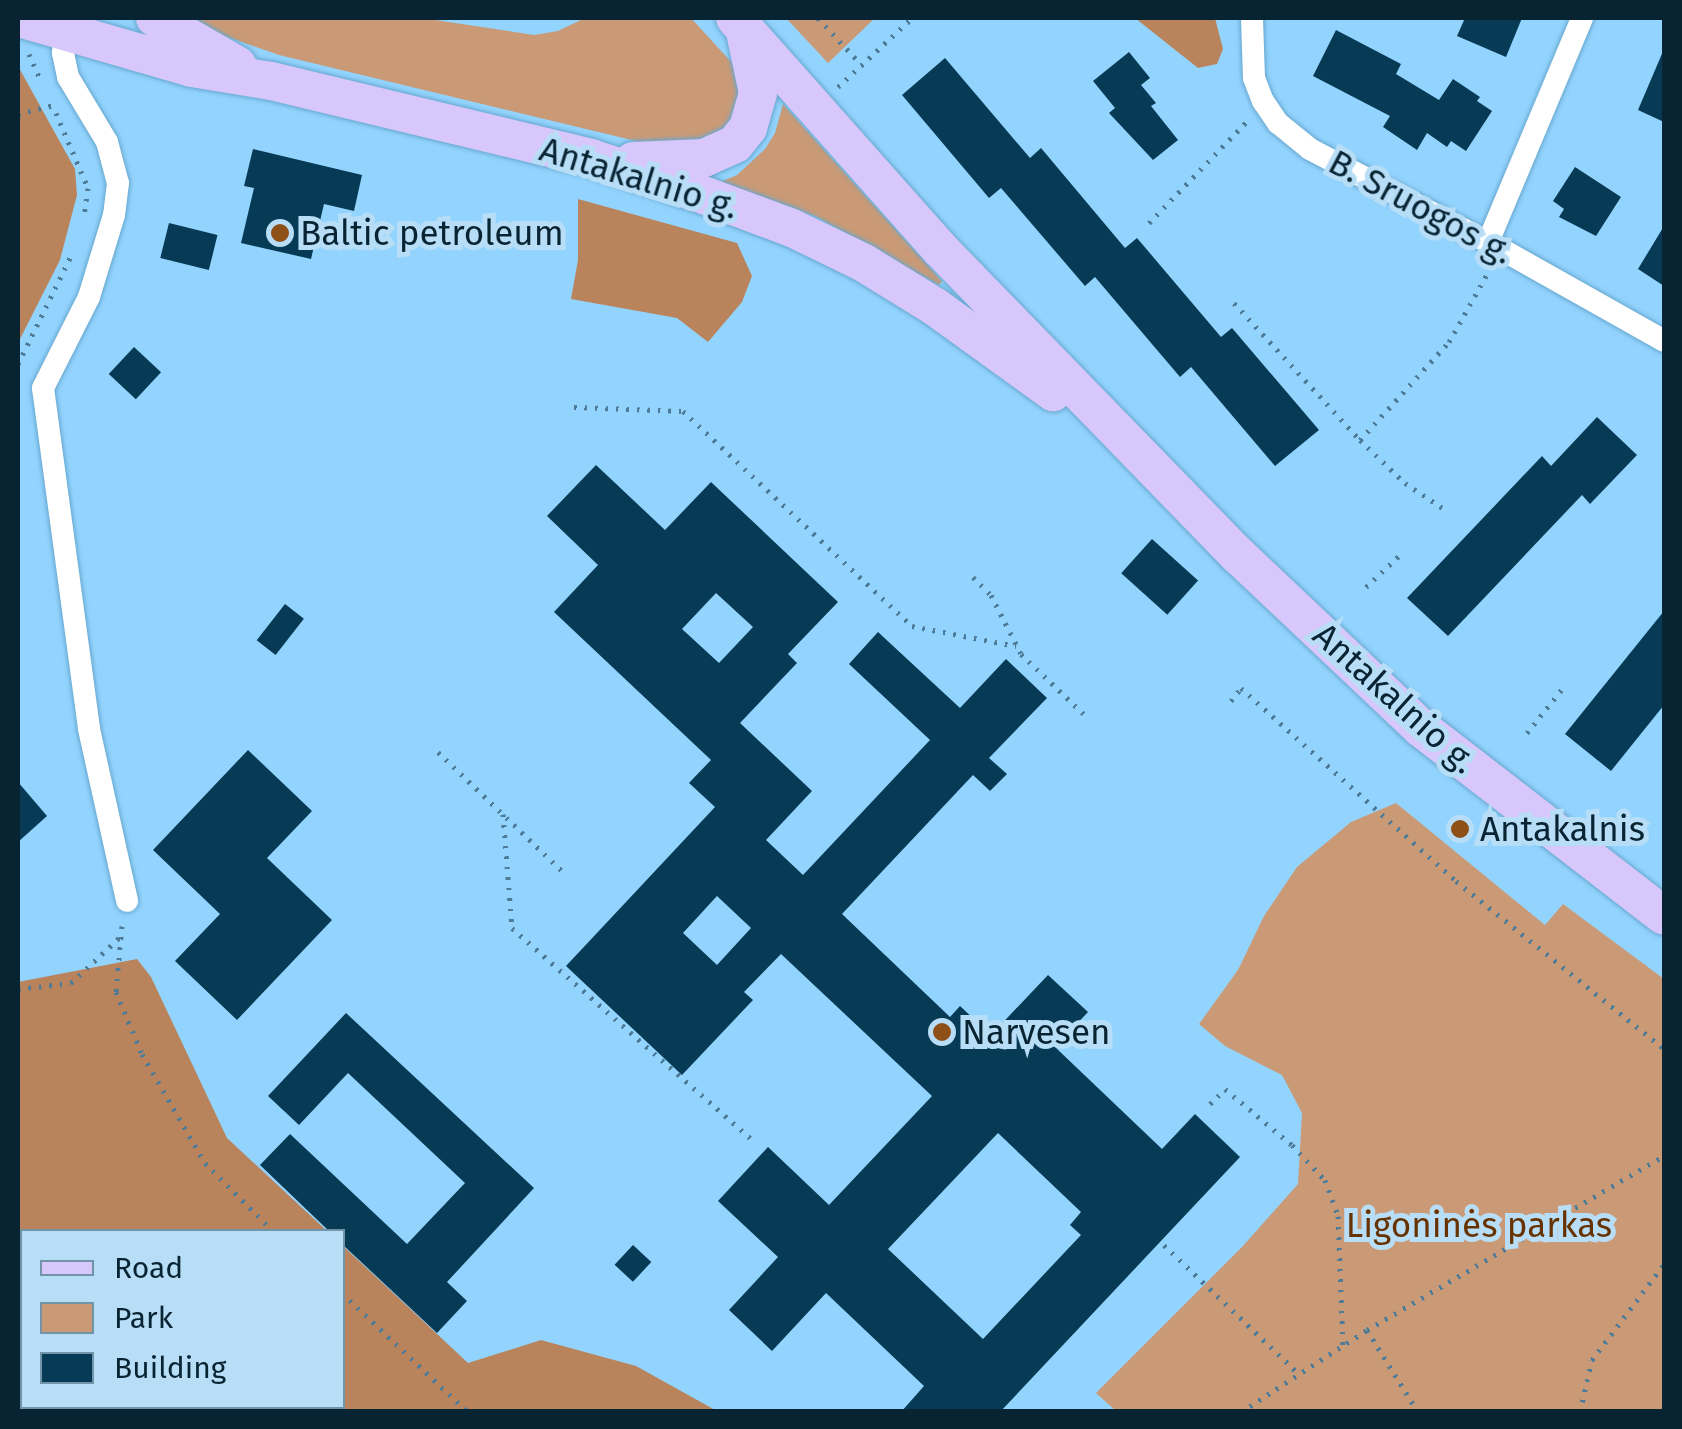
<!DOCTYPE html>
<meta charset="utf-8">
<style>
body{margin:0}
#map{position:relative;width:1682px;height:1429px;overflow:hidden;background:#93d4fe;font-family:"Fira Sans",sans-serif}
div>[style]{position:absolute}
.green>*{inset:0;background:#ca9a76}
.forest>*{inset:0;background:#b9845c}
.building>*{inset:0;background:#073a55;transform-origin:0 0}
.path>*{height:5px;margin-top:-2.5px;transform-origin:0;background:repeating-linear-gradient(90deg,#4d7b98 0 2.5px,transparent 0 10.5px)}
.roads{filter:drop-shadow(0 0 2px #67a7cf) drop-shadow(0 0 2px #67a7cf)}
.minor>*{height:22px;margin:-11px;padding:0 11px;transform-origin:11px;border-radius:11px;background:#fff}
.primary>*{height:38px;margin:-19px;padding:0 19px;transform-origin:19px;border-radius:19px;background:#d7c7fb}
.dots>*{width:28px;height:28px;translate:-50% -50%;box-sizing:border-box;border:5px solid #b8def7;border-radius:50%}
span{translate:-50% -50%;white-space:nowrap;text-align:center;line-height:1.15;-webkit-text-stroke:10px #b8def7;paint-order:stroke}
.street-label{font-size:35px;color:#082433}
.poi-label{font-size:35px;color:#082433}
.left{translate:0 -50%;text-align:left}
.park-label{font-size:35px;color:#630}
.frame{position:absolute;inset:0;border:20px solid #082433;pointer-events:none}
.legend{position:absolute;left:20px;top:1229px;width:325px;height:180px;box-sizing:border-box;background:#b8def7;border:2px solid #7294a9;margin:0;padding:12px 18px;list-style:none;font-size:30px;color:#082433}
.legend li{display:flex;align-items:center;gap:20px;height:50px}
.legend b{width:50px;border:2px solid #7294a9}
</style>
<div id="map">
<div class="green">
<i style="clip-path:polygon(192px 18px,422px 18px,534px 35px,558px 31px,585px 18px,691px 18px,735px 66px,740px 97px,730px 125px,707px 140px,640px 142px,279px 55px,225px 36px)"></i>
<i style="clip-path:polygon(786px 18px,875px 18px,828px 63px)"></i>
<i style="clip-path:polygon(783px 104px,942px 281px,939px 285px,815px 216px,718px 183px,737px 175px,765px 149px,775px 133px)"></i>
<i style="clip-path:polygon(1396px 803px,1545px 925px,1563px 904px,1664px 979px,1664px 1411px,1116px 1411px,1096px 1393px,1242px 1247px,1298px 1184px,1302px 1113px,1282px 1075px,1225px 1046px,1199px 1024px,1238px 970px,1264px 916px,1297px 867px,1351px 822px)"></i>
</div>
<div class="forest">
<i style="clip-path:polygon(1135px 18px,1215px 18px,1223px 49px,1217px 64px,1198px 68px)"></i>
<i style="clip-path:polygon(18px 66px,75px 169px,77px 195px,60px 260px,18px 343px)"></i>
<i style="clip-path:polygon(578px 199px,737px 243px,752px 276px,742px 302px,708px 342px,677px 318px,571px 299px,578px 260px)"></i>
<i style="clip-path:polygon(137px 959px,151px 977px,227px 1138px,327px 1231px,22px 1232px,22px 1406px,342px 1406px,343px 1246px,468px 1363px,541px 1340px,636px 1366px,717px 1411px,18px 1411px,18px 982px)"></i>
</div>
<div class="building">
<i style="clip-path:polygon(1465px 18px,1522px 18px,1506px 57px,1457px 36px)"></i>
<i style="clip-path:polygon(1336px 30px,1401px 64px,1396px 74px,1439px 100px,1453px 79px,1480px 97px,1477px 101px,1492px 111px,1466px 151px,1451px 141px,1447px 147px,1427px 133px,1417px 150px,1383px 127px,1390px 116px,1313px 76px)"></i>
<i style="clip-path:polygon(1664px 49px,1664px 122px,1638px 110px)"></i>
<i style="clip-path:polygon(1129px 52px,1150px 78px,1141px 85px,1156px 103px,1151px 106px,1178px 140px,1153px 160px,1109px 113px,1115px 108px,1093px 81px)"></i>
<i style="clip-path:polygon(945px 58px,1030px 158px,1041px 148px,1125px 248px,1137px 238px,1221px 337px,1232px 328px,1319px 430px,1275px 466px,1191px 367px,1180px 377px,1095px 277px,1085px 286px,1001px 188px,989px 198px,902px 95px)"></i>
<i style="clip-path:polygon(253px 149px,362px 175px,354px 211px,324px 204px,311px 259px,241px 243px,254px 188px,244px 186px)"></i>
<i style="clip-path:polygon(1575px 167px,1621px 197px,1596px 236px,1559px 217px,1564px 209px,1553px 201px)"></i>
<i style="left:169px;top:223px;width:50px;height:36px;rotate:14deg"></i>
<i style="clip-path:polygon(1664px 226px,1664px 286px,1638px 269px)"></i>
<i style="left:134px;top:347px;width:37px;height:37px;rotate:43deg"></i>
<i style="clip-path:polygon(1597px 417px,1637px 455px,1590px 504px,1582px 495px,1448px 636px,1407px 598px,1542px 456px,1551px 466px)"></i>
<i style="clip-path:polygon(evenodd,596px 465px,665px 530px,711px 482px,838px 602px,788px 654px,797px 663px,740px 723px,812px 791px,766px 840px,803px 875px,930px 740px,849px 664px,878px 632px,960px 708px,1006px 659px,1047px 698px,989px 758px,1007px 774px,990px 791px,973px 775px,842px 914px,950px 1017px,960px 1006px,991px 1035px,1048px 975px,1088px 1012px,1055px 1047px,1162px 1149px,1195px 1114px,1240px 1157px,1000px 1412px,901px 1412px,924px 1386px,826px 1293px,772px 1351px,729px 1310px,778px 1257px,718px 1201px,768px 1147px,829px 1205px,932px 1096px,781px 954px,744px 992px,753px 1000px,682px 1075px,566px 966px,715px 807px,689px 783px,711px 760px,554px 612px,598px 565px,547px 516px,596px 465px,716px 593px,753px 627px,719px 663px,682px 629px,716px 593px,596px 465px,717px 896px,751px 928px,717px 965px,683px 933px,717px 896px,596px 465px,998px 1133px,1081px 1212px,1070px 1225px,1081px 1235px,983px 1339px,888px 1249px,998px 1133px)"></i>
<i style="left:1152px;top:539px;width:62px;height:46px;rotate:42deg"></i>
<i style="left:285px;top:604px;width:24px;height:46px;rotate:38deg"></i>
<i style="clip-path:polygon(1664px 611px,1664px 705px,1611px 771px,1565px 734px)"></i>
<i style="clip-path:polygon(248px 750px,312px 811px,267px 858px,332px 920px,237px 1020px,175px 961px,220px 914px,153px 850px)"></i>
<i style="clip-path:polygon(18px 782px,47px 816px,18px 842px)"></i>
<i style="clip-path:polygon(346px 1013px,534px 1188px,447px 1282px,467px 1301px,437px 1333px,342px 1244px,342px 1232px,330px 1232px,260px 1165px,290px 1134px,407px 1244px,465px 1183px,348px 1073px,299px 1125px,268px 1096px)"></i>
<i style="left:633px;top:1245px;width:25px;height:27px;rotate:43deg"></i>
</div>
<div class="path">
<i style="left:818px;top:18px;width:62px;rotate:47deg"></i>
<i style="left:29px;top:54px;width:24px;rotate:66deg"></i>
<i style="left:838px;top:87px;width:101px;rotate:-43deg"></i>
<i style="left:56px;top:113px;width:82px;rotate:66.9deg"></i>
<i style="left:88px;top:188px;width:27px;rotate:98deg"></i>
<i style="left:18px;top:114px;width:36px;rotate:-14deg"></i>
<i style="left:1149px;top:223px;width:141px;rotate:-46.1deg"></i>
<i style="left:1234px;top:303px;width:186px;rotate:47.4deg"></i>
<i style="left:1360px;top:440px;width:62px;rotate:43.7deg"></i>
<i style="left:1405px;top:483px;width:47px;rotate:33.7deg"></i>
<i style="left:18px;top:364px;width:123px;rotate:-63.9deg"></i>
<i style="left:574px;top:407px;width:109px;rotate:2.1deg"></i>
<i style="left:683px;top:411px;width:314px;rotate:43.2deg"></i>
<i style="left:912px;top:626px;width:106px;rotate:10.9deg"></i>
<i style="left:1360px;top:440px;width:132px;rotate:-47.8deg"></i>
<i style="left:1449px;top:342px;width:84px;rotate:-60.7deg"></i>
<i style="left:973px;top:577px;width:25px;rotate:45deg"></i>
<i style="left:991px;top:595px;width:66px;rotate:63deg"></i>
<i style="left:1021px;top:654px;width:91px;rotate:43.7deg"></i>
<i style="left:1366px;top:587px;width:50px;rotate:-43.4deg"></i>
<i style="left:1231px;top:701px;width:16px;rotate:-52deg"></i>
<i style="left:1241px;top:688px;width:289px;rotate:41.9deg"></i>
<i style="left:1456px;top:881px;width:267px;rotate:38.9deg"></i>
<i style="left:1527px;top:733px;width:63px;rotate:-51.5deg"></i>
<i style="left:438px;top:752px;width:175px;rotate:43.8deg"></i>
<i style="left:503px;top:814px;width:114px;rotate:85.5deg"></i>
<i style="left:512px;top:928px;width:325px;rotate:41.4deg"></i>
<i style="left:122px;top:926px;width:66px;rotate:95.2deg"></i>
<i style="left:116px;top:992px;width:67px;rotate:67.2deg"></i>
<i style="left:142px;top:1054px;width:126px;rotate:60deg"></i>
<i style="left:205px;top:1163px;width:98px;rotate:45deg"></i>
<i style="left:18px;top:989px;width:53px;rotate:-6.5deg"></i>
<i style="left:71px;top:983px;width:67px;rotate:-43.2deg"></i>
<i style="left:1210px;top:1104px;width:21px;rotate:-45deg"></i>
<i style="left:1225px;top:1089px;width:87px;rotate:39.9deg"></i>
<i style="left:1292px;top:1145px;width:48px;rotate:46.7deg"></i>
<i style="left:1325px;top:1180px;width:38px;rotate:70deg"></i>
<i style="left:1338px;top:1216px;width:132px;rotate:87.8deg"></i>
<i style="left:1164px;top:1245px;width:187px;rotate:43.7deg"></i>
<i style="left:342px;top:1293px;width:173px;rotate:43.4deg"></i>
<i style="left:1367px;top:1330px;width:97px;rotate:58.1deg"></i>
<i style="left:1241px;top:1412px;width:150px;rotate:-33.1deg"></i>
<i style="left:1367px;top:1330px;width:344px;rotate:-30.4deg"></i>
<i style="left:1580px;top:1412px;width:53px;rotate:-77deg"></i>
<i style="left:1592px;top:1360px;width:120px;rotate:-53.1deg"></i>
</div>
<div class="roads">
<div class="minor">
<i style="left:1252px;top:18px;width:60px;rotate:88.1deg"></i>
<i style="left:1254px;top:78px;width:25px;rotate:69deg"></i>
<i style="left:1263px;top:101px;width:27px;rotate:56deg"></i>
<i style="left:1278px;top:123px;width:41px;rotate:39.1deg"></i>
<i style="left:1310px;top:149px;width:216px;rotate:27.6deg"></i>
<i style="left:1501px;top:249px;width:187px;rotate:29.4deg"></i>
<i style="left:66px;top:33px;width:20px;rotate:99deg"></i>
<i style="left:63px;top:53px;width:25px;rotate:78deg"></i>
<i style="left:68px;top:77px;width:76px;rotate:59deg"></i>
<i style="left:107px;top:142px;width:42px;rotate:75deg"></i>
<i style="left:118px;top:183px;width:32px;rotate:97deg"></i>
<i style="left:114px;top:215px;width:86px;rotate:107deg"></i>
<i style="left:89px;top:297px;width:102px;rotate:116.8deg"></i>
<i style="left:43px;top:388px;width:344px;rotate:82.3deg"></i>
<i style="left:89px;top:729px;width:176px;rotate:77.5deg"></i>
<i style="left:1488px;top:242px;width:243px;rotate:-67.2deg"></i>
</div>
<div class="primary">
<i style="left:19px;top:18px;width:180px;rotate:16.1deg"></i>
<i style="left:192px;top:68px;width:80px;rotate:9.3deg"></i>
<i style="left:271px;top:81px;width:329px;rotate:13.5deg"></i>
<i style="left:591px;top:158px;width:113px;rotate:18.1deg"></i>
<i style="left:698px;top:193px;width:100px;rotate:20.4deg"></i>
<i style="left:792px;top:228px;width:80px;rotate:25.9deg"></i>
<i style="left:864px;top:263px;width:82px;rotate:31.6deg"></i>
<i style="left:934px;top:306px;width:147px;rotate:35.9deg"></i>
<i style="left:155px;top:18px;width:95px;rotate:29.8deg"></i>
<i style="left:735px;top:18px;width:310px;rotate:48.4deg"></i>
<i style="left:941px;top:250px;width:426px;rotate:45.8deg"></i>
<i style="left:1238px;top:555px;width:252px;rotate:43.4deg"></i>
<i style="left:1421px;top:728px;width:307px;rotate:37.7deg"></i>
<i style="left:633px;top:161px;width:71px;rotate:-2.4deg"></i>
<i style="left:704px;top:158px;width:34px;rotate:-24deg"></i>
<i style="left:735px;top:144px;width:21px;rotate:-51deg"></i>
<i style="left:748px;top:128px;width:36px;rotate:-74deg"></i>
<i style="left:758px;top:93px;width:62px;rotate:-102deg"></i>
</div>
</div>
<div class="dots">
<i style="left:280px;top:233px;background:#8f5017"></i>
<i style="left:1460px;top:829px;background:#8f5017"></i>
<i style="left:942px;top:1032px;background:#8f5017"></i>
</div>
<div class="street-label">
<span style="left:639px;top:178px;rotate:17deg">Antakalnio g.</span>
<span style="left:1421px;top:207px;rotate:28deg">B. Sruogos g.</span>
<span style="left:1395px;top:698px;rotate:42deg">Antakalnio g.</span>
</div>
<div class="poi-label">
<span class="left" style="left:300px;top:233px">Baltic petroleum</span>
<span class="left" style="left:1480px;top:829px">Antakalnis</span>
<span class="left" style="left:962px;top:1032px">Narvesen</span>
</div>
<div class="park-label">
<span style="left:1479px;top:1225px">Ligoninės parkas</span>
</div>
<div class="frame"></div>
<ul class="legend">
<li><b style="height:12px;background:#d7c7fb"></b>Road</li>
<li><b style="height:28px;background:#ca9a76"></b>Park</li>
<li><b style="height:28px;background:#073a55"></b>Building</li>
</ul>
</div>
